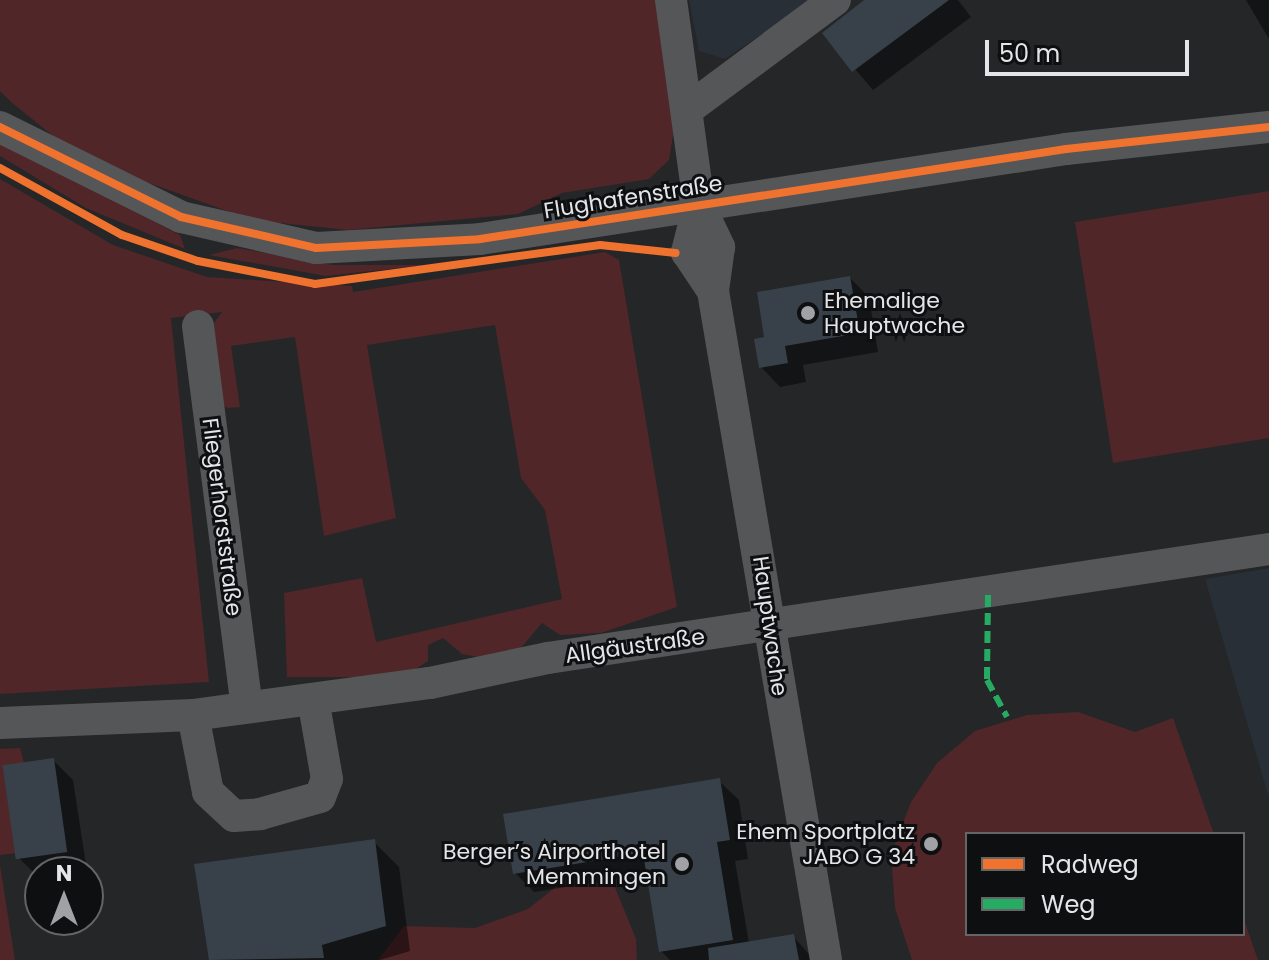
<!DOCTYPE html>
<meta charset="utf-8">
<style>
body{margin:0}
#map{position:relative;width:1269px;height:960px;overflow:hidden;background:#242628;font-family:Poppins,sans-serif}
div>[style]{position:absolute}
.built>*{inset:0;background:#282f36}
.green>*{inset:0;background:#502629}
.shadow>*{inset:0;background:#0007}
.building>*{inset:0;background:#38414a;transform-origin:0 0}
.minor>*{height:32px;margin:-16px;padding:0 16px;transform-origin:16px;border-radius:16px;background:#555658}
.quiet>*{height:6px;margin-top:-3px;transform-origin:0;background:repeating-linear-gradient(90deg,#26ab63 0 12px,transparent 0 18px)}
.cycleway>*{height:8px;margin:-4px;padding:0 4px;transform-origin:4px;border-radius:4px;background:#ef722f}
.dots>*{width:22px;height:22px;translate:-50% -50%;box-sizing:border-box;border:4px solid #0d0f10;border-radius:50%}
span{translate:-50% -50%;white-space:nowrap;text-align:center;line-height:1.15;-webkit-text-stroke:6px #0d0f10;paint-order:stroke}
.street-label{font-size:22px;color:#e3e5e8}
.poi-label{font-size:22px;color:#e3e5e8}
.left{translate:0 -50%;text-align:left}
.right{translate:-100% -50%;text-align:right}
.legend{position:absolute;left:965px;top:832px;width:280px;height:104px;box-sizing:border-box;background:#0d0f10;border:2px solid #636566;margin:0;padding:10px 14px;list-style:none;font-size:24px;color:#e3e5e8}
.legend li{display:flex;align-items:center;gap:16px;height:40px}
.legend b{width:40px;border:2px solid #636566}
.north{position:absolute;left:24px;top:856px;width:80px;height:80px;box-sizing:border-box;background:#0d0f10;border:2px solid #636566;border-radius:50%;rotate:0deg;font-size:22px;font-weight:700;line-height:32px;text-align:center;color:#e3e5e8}
.north::after{content:'';display:block;margin:auto;width:28px;height:36px;background:#a0a2a5;clip-path:polygon(50% 0,100% 100%,50% 72%,0 100%)}
.scale{position:absolute;left:985px;top:40px;width:204px;height:36px;box-sizing:border-box;border:4px solid #e3e5e8;border-top:0;padding-left:10px;font-size:24px;line-height:28px;white-space:nowrap;color:#e3e5e8;-webkit-text-stroke:6px #0d0f10;paint-order:stroke}
</style>
<div id="map">
<div class="built">
<i style="clip-path:polygon(689px 0,813px 0,725px 59px,699px 51px)"></i>
<i style="clip-path:polygon(1269px 568px,1269px 798px,1205px 579px)"></i>
</div>
<div class="green">
<i style="clip-path:polygon(0 0,656px 0,675px 123px,669px 160px,649px 179px,562px 193px,518px 214px,348px 230px,252px 220px,116px 171px,57px 139px,11px 102px,0 91px)"></i>
<i style="clip-path:polygon(0 141px,180px 235px,185px 249px,86px 208px,0 156px)"></i>
<i style="clip-path:polygon(0 179px,113px 245px,207px 277px,352px 286px,353px 292px,605px 252px,619px 260px,677px 607px,601px 633px,560px 635px,542px 623px,520px 649px,489px 659px,462px 654px,443px 638px,428px 645px,428px 661px,404px 677px,287px 677px,284px 593px,362px 578px,376px 642px,562px 599px,545px 510px,521px 478px,495px 325px,367px 345px,396px 518px,324px 536px,295px 337px,231px 346px,240px 407px,228px 408px,217px 403px,208px 331px,222px 312px,171px 318px,209px 682px,0 694px)"></i>
<i style="clip-path:polygon(1269px 191px,1269px 438px,1113px 463px,1075px 222px)"></i>
<i style="clip-path:polygon(237px 248px,333px 265px,427px 265px,326px 276px,209px 255px)"></i>
<i style="clip-path:polygon(1078px 712px,1135px 732px,1173px 718px,1214px 834px,967px 834px,967px 934px,1243px 934px,1243px 917px,1258px 960px,912px 960px,895px 908px,891px 854px,911px 802px,937px 763px,975px 731px,1027px 715px)"></i>
<i style="clip-path:polygon(20px 748px,24px 763px,3px 766px,16px 853px,0 855px,0 749px)"></i>
<i style="clip-path:polygon(0 865px,15px 960px,0 960px)"></i>
<i style="clip-path:polygon(610px 875px,636px 939px,637px 960px,378px 960px,404px 926px,475px 928px,528px 909px,568px 877px)"></i>
</div>
<div class="shadow">
<i style="clip-path:polygon(869px 0,958px 0,971px 17px,873px 90px,825px 34px)"></i>
<i style="clip-path:polygon(1246px 0,1269px 0,1269px 39px)"></i>
<i style="clip-path:polygon(850px 278px,869px 297px,878px 352px,803px 365px,806px 382px,780px 387px,761px 367px,766px 339px)"></i>
<i style="clip-path:polygon(53px 760px,73px 780px,87px 871px,40px 872px,39px 878px,20px 859px)"></i>
<i style="clip-path:polygon(719px 781px,739px 800px,748px 859px,735px 861px,749px 943px,793px 936px,814px 960px,670px 960px,661px 951px,648px 874px,534px 892px,515px 873px)"></i>
<i style="clip-path:polygon(374px 842px,399px 867px,410px 951px,380px 960px,211px 960px,197px 866px)"></i>
</div>
<div class="building">
<i style="clip-path:polygon(864px 0,949px 0,852px 72px,822px 33px)"></i>
<i style="clip-path:polygon(850px 276px,860px 333px,785px 346px,788px 363px,759px 368px,754px 339px,764px 337px,757px 292px)"></i>
<i style="left:54px;top:758px;width:95px;height:52px;rotate:82deg"></i>
<i style="clip-path:polygon(720px 778px,730px 840px,717px 842px,733px 940px,659px 952px,643px 853px,513px 874px,503px 814px)"></i>
<i style="clip-path:polygon(375px 839px,386px 926px,322px 945px,324px 958px,209px 960px,194px 864px)"></i>
<i style="clip-path:polygon(794px 934px,799px 960px,709px 960px,708px 948px)"></i>
</div>
<div class="minor">
<i style="left:671px;top:0;width:207px;rotate:82.2deg"></i>
<i style="left:699px;top:205px;width:47px;rotate:64.5deg"></i>
<i style="left:719px;top:247px;width:44px;rotate:97.8deg"></i>
<i style="left:713px;top:291px;width:678px;rotate:80.41deg"></i>
<i style="left:688px;top:109px;width:183px;rotate:-36.6deg"></i>
<i style="left:0;top:127px;width:202px;rotate:26.4deg"></i>
<i style="left:181px;top:217px;width:139px;rotate:12.9deg"></i>
<i style="left:316px;top:248px;width:164px;rotate:-3.1deg"></i>
<i style="left:480px;top:239px;width:593px;rotate:-8.73deg"></i>
<i style="left:1066px;top:149px;width:204px;rotate:-6.2deg"></i>
<i style="left:699px;top:205px;width:49px;rotate:104.3deg"></i>
<i style="left:687px;top:252px;width:47px;rotate:56.3deg"></i>
<i style="left:198px;top:326px;width:384px;rotate:82.7deg"></i>
<i style="left:193px;top:715px;width:78px;rotate:79deg"></i>
<i style="left:208px;top:792px;width:35px;rotate:43deg"></i>
<i style="left:234px;top:816px;width:26px;rotate:-4deg"></i>
<i style="left:260px;top:814px;width:62px;rotate:-15.8deg"></i>
<i style="left:320px;top:797px;width:19px;rotate:-69deg"></i>
<i style="left:327px;top:779px;width:81px;rotate:-99.9deg"></i>
<i style="left:0;top:723px;width:193px;rotate:-2.4deg"></i>
<i style="left:193px;top:715px;width:239px;rotate:-7.7deg"></i>
<i style="left:430px;top:683px;width:121px;rotate:-12deg"></i>
<i style="left:548px;top:658px;width:729px;rotate:-8.6deg"></i>
</div>
<div class="quiet">
<i style="left:988px;top:595px;width:85px;rotate:90.7deg"></i>
<i style="left:987px;top:680px;width:42px;rotate:61.6deg"></i>
</div>
<div class="cycleway">
<i style="left:0;top:127px;width:202px;rotate:26.4deg"></i>
<i style="left:181px;top:217px;width:139px;rotate:12.9deg"></i>
<i style="left:316px;top:248px;width:164px;rotate:-3.1deg"></i>
<i style="left:480px;top:239px;width:593px;rotate:-8.73deg"></i>
<i style="left:1066px;top:149px;width:204px;rotate:-6.2deg"></i>
<i style="left:0;top:168px;width:139px;rotate:28.8deg"></i>
<i style="left:122px;top:235px;width:80px;rotate:18.9deg"></i>
<i style="left:198px;top:261px;width:119px;rotate:11.1deg"></i>
<i style="left:315px;top:284px;width:288px;rotate:-7.8deg"></i>
<i style="left:600px;top:245px;width:76px;rotate:6deg"></i>
</div>
<div class="dots">
<i style="left:808px;top:313px;background:#a0a2a5"></i>
<i style="left:931px;top:844px;background:#a0a2a5"></i>
<i style="left:682px;top:864px;background:#a0a2a5"></i>
</div>
<div class="street-label">
<span style="left:633px;top:197px;rotate:-9deg">Flughafenstraße</span>
<span style="left:222px;top:517px;rotate:83deg">Fliegerhorststraße</span>
<span style="left:770px;top:626px;rotate:82deg">Hauptwache</span>
<span style="left:635px;top:646px;rotate:-8deg">Allgäustraße</span>
</div>
<div class="poi-label">
<span class="left" style="left:824px;top:313px">Ehemalige<br>Hauptwache</span>
<span class="right" style="left:915px;top:844px">Ehem Sportplatz<br>JABO G 34</span>
<span class="right" style="left:666px;top:864px">Berger’s Airporthotel<br>Memmingen</span>
</div>
<ul class="legend">
<li><b style="height:10px;background:#ef722f"></b>Radweg</li>
<li><b style="height:10px;background:#26ab63"></b>Weg</li>
</ul>
<div class="north">N</div>
<div class="scale">50 m</div>
</div>
